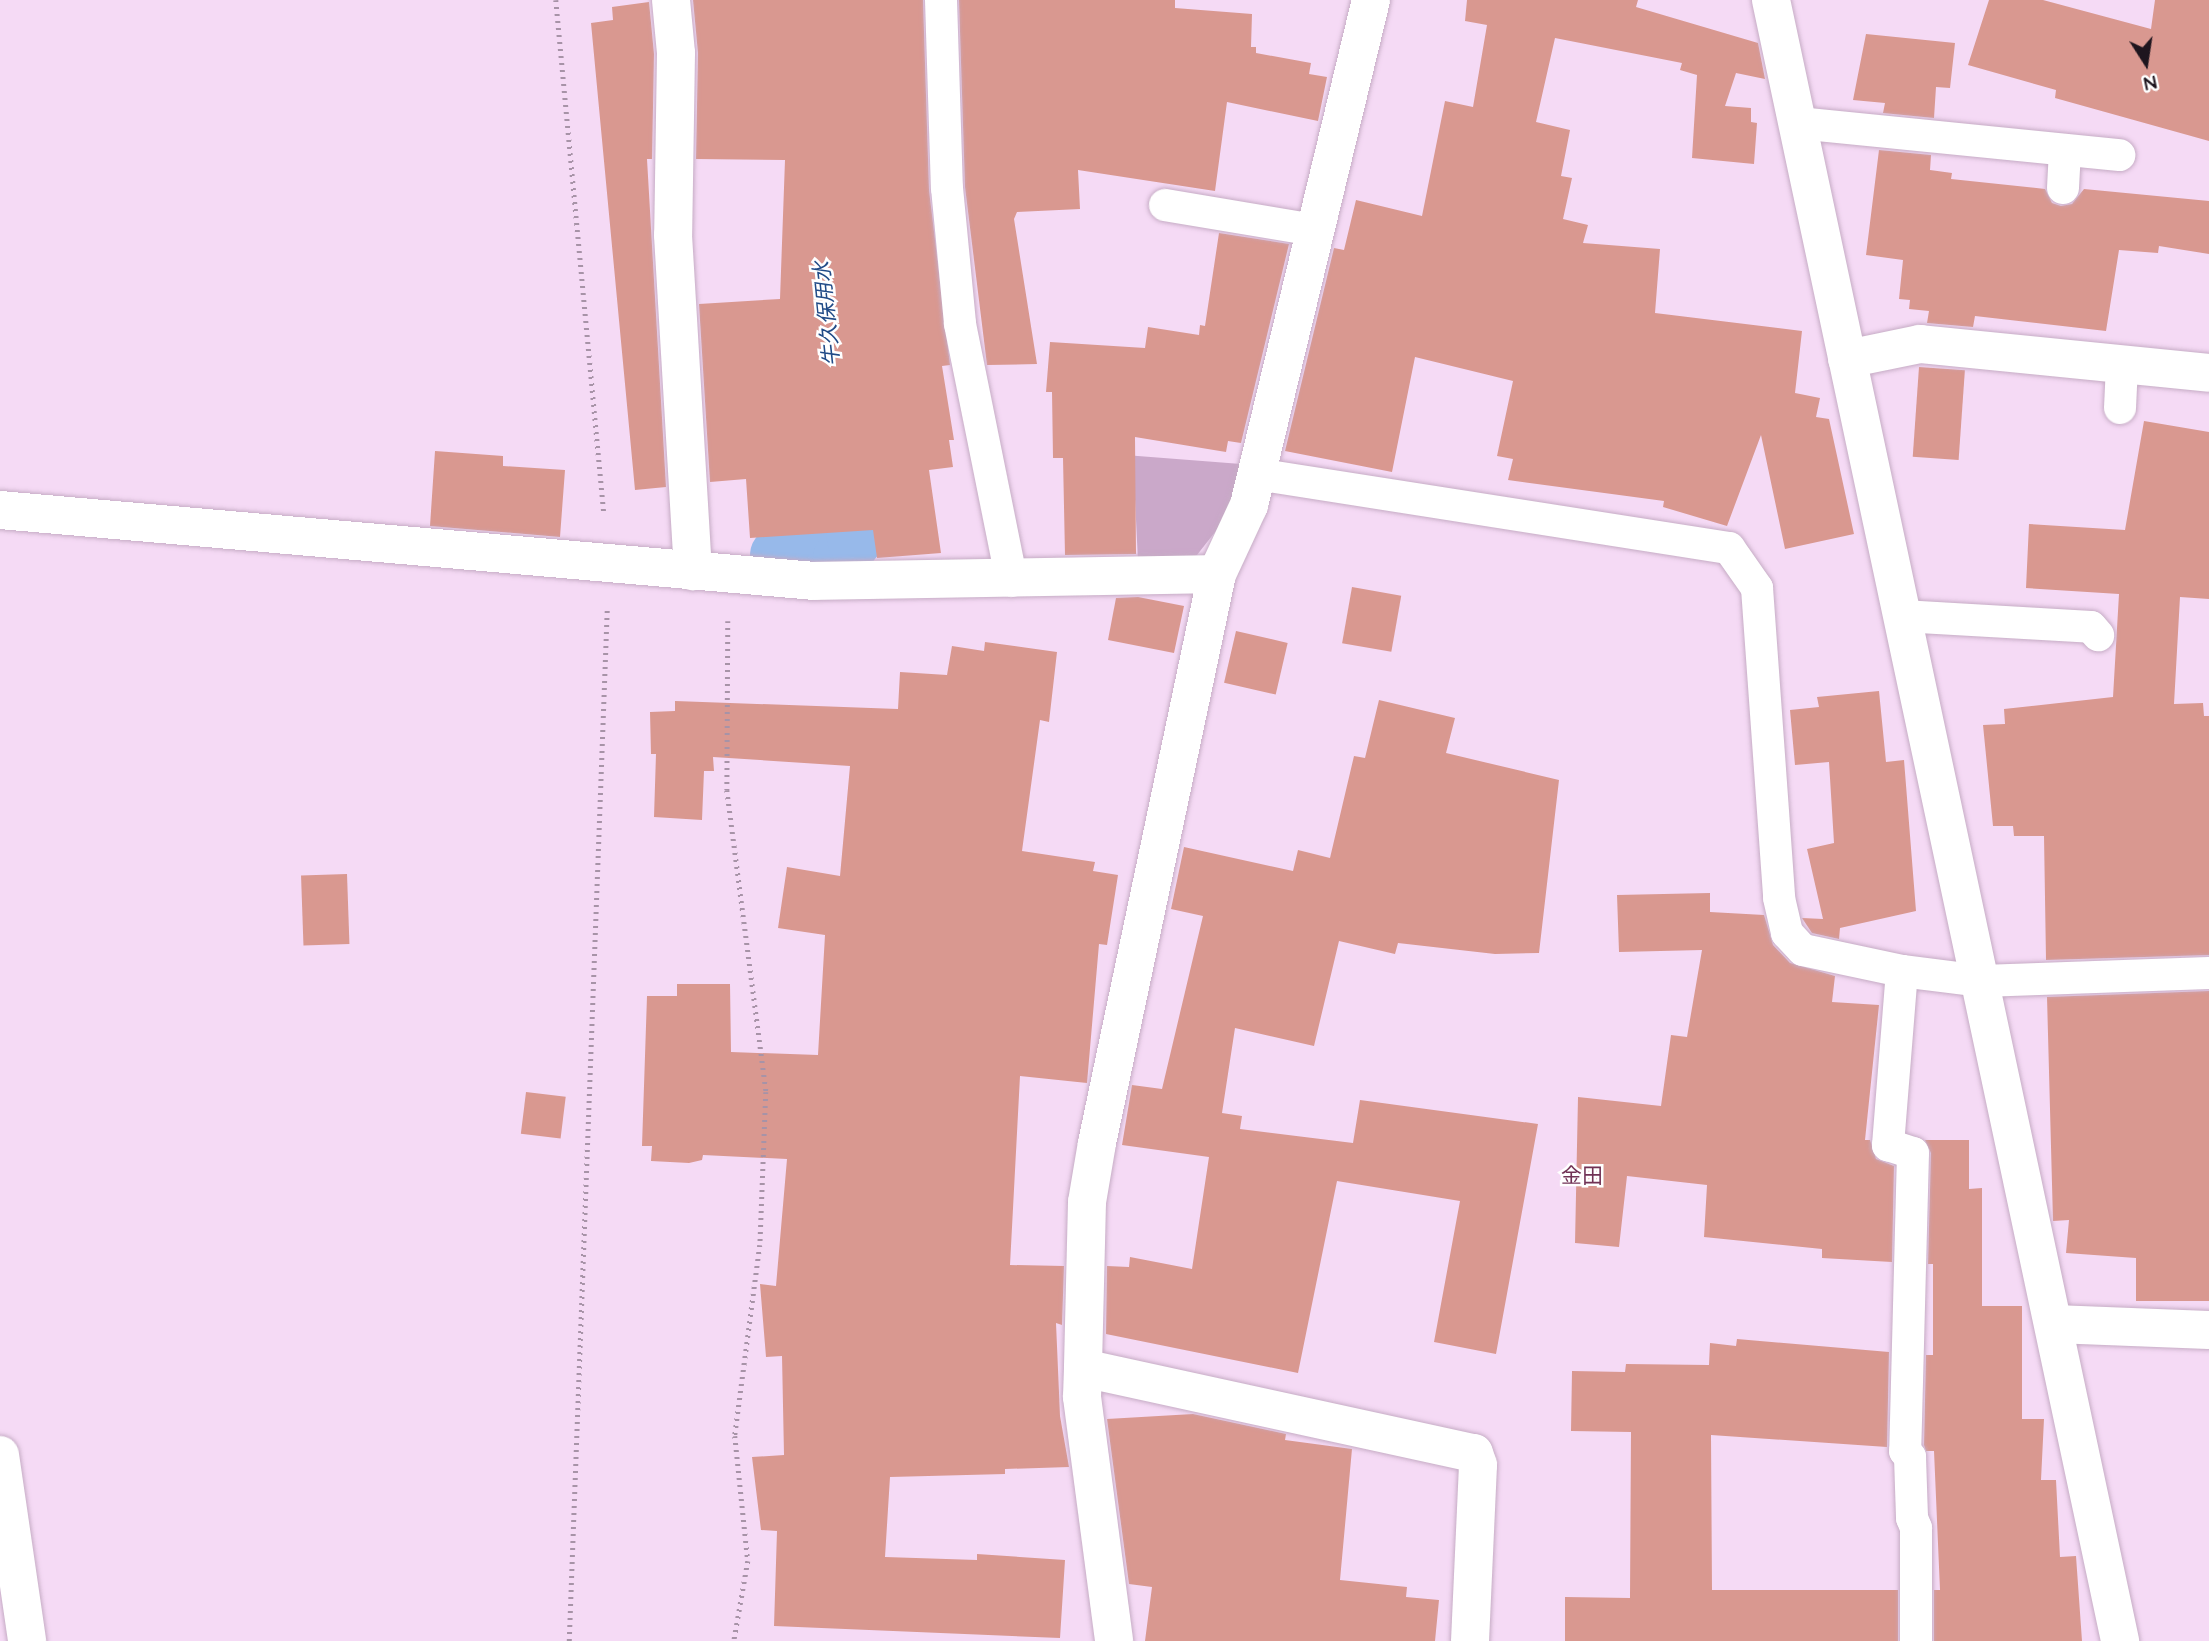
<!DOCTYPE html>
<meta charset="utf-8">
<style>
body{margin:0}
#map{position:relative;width:2209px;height:1641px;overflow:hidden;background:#f5daf5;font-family:Quicksand,"Noto Sans JP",sans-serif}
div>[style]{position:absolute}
.green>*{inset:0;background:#caa8c9}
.canal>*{height:56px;margin:-28px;padding:0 28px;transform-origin:28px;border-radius:28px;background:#97b9ea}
.building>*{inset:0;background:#d99890;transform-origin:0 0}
.path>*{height:4.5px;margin-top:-2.25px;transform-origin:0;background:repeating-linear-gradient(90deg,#a793a7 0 2px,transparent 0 7px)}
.roads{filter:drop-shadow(0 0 2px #c6acc5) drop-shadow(0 0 2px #c6acc5)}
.service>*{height:32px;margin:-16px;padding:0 16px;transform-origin:16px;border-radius:16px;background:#fff}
.minor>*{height:38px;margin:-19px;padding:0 19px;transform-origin:19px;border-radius:19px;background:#fff}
span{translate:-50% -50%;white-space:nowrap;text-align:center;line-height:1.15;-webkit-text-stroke:5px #fff;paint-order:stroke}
.water-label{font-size:21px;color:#214b87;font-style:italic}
.neighbourhood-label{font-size:21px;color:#713255}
.north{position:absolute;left:2111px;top:28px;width:70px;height:70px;-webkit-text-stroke:5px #fff;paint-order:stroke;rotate:168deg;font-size:19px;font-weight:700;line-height:28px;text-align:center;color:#1e151e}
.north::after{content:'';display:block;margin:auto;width:24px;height:32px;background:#1e151e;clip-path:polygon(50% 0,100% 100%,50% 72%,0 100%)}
</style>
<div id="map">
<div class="green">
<i style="clip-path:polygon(1112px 454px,1241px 464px,1234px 508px,1193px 560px,1138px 561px,1135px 499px)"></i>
</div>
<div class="canal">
<i style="left:778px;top:555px;width:63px;rotate:2.7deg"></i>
<i style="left:841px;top:558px;width:24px;rotate:-54deg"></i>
<i style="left:855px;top:539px;width:85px;rotate:-97.5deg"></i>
</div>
<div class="building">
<i style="clip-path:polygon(693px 0,923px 0,929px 190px,950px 365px,942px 366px,954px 440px,949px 440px,953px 467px,929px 470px,941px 553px,877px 558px,873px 530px,750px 538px,746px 479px,710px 482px,699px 304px,780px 299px,785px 160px,696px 159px,698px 53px)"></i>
<i style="clip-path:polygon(959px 0,1175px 0,1175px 8px,1252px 14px,1251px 47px,1256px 47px,1256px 53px,1311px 63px,1309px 74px,1327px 77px,1318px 121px,1227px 102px,1215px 191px,1078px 170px,1080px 209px,1017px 212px,1014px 219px,1037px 364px,987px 365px,965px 187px)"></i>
<i style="clip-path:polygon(1467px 0,1638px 0,1636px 7px,1758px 43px,1765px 79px,1736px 73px,1725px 106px,1751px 108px,1751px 122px,1757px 123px,1754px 164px,1692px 158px,1697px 75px,1680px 70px,1682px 63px,1555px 38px,1536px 122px,1570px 130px,1561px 176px,1572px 178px,1563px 219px,1588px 225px,1583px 243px,1660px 249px,1655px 313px,1802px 331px,1795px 393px,1820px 398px,1816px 417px,1829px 419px,1854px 534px,1785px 549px,1761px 435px,1727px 526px,1663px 507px,1664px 501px,1508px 480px,1513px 459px,1497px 456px,1513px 381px,1415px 357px,1392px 472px,1285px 451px,1334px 248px,1344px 250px,1356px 200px,1422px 216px,1445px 101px,1473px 107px,1487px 25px,1465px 21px)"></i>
<i style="clip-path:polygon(1989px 0,2043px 0,2151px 29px,2155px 0,2209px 0,2209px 141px,2055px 98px,2056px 90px,1968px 65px)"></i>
<i style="clip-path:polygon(649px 2px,654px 54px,652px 159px,647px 159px,666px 487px,635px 490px,591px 23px,613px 20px,612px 7px)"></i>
<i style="clip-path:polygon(1866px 34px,1955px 43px,1950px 88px,1936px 87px,1934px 118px,1883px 113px,1885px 103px,1853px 100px)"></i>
<i style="clip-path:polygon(1879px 150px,1931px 155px,1930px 170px,1952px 173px,1951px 179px,2045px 189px,2052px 203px,2061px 206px,2072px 204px,2084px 189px,2209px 201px,2209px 254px,2159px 246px,2158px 253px,2119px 250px,2106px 331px,1975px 316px,1973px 327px,1927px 323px,1929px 311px,1909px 309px,1910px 300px,1899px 299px,1903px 260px,1866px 255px)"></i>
<i style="clip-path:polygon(1219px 233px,1289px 244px,1241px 443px,1228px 441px,1226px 452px,1135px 437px,1136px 554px,1065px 555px,1063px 458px,1053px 458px,1052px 392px,1046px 392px,1050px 342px,1145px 348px,1148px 327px,1199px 335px,1200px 325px,1205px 326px)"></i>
<i style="left:1919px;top:367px;width:46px;height:90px;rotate:4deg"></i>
<i style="clip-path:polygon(2144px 421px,2209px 432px,2209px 599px,2180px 597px,2174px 704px,2203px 703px,2204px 716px,2209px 716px,2209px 955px,2046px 960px,2044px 836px,2014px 836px,2013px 826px,1993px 826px,1983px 725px,2005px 724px,2004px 709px,2113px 697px,2119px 594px,2026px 588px,2029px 524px,2125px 530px)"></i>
<i style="clip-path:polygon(435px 451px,503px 456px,503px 466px,565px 470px,560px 537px,430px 526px)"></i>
<i style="left:1352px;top:587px;width:50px;height:57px;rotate:10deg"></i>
<i style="clip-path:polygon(1138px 597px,1184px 606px,1174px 653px,1108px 640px,1116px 598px)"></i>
<i style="left:1236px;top:631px;width:53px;height:53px;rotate:13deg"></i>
<i style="clip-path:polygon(985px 642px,1057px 652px,1049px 722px,1040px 720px,1022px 851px,1095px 862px,1093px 871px,1118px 875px,1107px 945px,1099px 944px,1087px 1083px,1020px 1076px,1010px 1265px,1064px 1266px,1062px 1325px,1056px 1323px,1060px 1416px,1069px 1467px,1005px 1469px,1005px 1474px,890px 1477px,885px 1557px,977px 1560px,977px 1554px,1065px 1560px,1060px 1638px,774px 1626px,777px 1531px,761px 1530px,752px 1457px,784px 1455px,782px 1356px,766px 1357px,760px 1284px,776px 1286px,787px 1159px,703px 1155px,702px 1160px,689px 1163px,651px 1161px,652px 1146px,642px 1146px,647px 996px,677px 996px,677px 984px,730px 984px,731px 1052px,818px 1055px,825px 935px,778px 928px,787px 867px,840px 876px,850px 766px,713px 757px,714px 771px,704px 771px,702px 820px,654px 817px,656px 754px,651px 754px,650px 712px,675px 711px,675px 701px,898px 709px,900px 672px,947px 675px,952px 646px,984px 651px)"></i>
<i style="clip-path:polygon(1879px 691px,1886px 762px,1904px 760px,1916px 911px,1840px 928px,1839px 939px,1812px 933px,1802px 918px,1823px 919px,1807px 849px,1834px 843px,1829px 762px,1795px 765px,1790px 710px,1819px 707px,1817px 697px)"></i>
<i style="clip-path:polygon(1379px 700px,1455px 718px,1446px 753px,1559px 780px,1539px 953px,1495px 954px,1398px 943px,1395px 954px,1339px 941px,1314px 1046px,1235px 1028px,1222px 1113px,1242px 1116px,1240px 1129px,1353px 1143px,1360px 1100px,1538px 1124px,1496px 1354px,1434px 1342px,1460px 1201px,1337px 1181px,1298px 1373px,1106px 1334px,1107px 1266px,1129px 1267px,1130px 1257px,1192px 1269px,1209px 1157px,1122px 1145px,1132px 1085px,1162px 1089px,1203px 916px,1171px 909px,1184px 847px,1293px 871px,1298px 850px,1330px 858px,1354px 756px,1365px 758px)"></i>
<i style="left:347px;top:874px;width:70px;height:46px;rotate:88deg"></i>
<i style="clip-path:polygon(1710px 893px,1710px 912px,1764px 915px,1773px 945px,1790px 963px,1835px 976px,1832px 1002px,1879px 1005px,1865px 1140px,1870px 1140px,1876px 1159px,1894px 1166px,1892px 1262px,1822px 1258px,1822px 1249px,1704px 1237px,1707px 1185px,1627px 1176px,1619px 1247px,1575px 1243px,1578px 1097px,1661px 1106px,1671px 1035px,1687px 1037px,1702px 950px,1619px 952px,1617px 895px)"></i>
<i style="clip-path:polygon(2209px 991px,2209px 1301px,2136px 1301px,2136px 1258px,2066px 1253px,2069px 1220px,2053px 1221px,2047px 997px)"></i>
<i style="left:526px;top:1092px;width:40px;height:42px;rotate:7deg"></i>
<i style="clip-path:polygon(1925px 1140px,1969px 1140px,1969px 1189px,1982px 1188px,1982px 1306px,2022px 1306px,2022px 1419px,2044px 1419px,2041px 1480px,2056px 1480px,2060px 1557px,2076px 1556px,2082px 1641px,1934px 1641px,1934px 1590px,1940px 1590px,1934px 1451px,1926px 1451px,1924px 1445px,1926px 1355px,1933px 1355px,1933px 1264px,1928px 1264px,1931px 1153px)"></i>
<i style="clip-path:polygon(1737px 1339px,1889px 1352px,1887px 1447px,1711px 1435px,1712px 1590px,1898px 1590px,1898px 1641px,1565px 1641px,1565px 1597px,1630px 1598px,1631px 1432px,1571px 1431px,1572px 1371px,1625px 1372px,1626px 1364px,1709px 1365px,1710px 1343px,1736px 1346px)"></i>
<i style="clip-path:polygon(1193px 1414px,1286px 1434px,1285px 1440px,1352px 1449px,1340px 1580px,1407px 1587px,1406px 1597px,1439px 1600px,1435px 1641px,1145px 1641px,1152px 1587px,1129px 1584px,1107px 1419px)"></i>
</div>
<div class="path">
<i style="left:556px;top:0;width:516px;rotate:84.66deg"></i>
<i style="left:728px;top:621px;width:169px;rotate:90.3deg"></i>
<i style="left:727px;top:790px;width:305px;rotate:82.6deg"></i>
<i style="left:766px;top:1092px;width:153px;rotate:92.2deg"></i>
<i style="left:760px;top:1245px;width:193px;rotate:97.5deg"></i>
<i style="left:735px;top:1436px;width:126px;rotate:84.1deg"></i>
<i style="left:748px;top:1561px;width:81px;rotate:99.9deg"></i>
<i style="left:569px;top:1641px;width:1032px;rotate:-87.89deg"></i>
</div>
<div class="roads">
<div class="service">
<i style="left:941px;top:0;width:188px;rotate:88.2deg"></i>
<i style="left:947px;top:188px;width:137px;rotate:84.5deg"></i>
<i style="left:960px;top:324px;width:262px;rotate:78.6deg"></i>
<i style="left:1798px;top:123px;width:323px;rotate:5.7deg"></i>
<i style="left:2063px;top:188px;width:38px;rotate:-87deg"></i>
<i style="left:1165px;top:205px;width:152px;rotate:9.5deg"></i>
<i style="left:2120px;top:408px;width:43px;rotate:-87.3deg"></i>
<i style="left:1256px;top:474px;width:479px;rotate:8.9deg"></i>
<i style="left:1729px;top:548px;width:49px;rotate:55deg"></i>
<i style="left:1757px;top:588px;width:311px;rotate:85.9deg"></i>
<i style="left:1779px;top:898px;width:36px;rotate:77deg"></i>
<i style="left:1787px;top:933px;width:23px;rotate:47deg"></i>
<i style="left:1803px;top:950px;width:101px;rotate:12deg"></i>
<i style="left:1902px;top:971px;width:81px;rotate:7.1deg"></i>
<i style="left:1982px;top:981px;width:227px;rotate:-2deg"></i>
<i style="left:1902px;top:616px;width:189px;rotate:3.3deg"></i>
<i style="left:2091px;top:627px;width:11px;rotate:49deg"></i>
<i style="left:1902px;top:971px;width:175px;rotate:94.6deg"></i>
<i style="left:1888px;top:1145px;width:26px;rotate:18deg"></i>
<i style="left:1913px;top:1153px;width:298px;rotate:91.5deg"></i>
<i style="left:1905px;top:1451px;width:8px;rotate:50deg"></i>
<i style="left:1910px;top:1457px;width:61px;rotate:88.1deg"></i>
<i style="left:1912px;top:1518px;width:11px;rotate:68deg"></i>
<i style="left:1916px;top:1528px;width:113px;rotate:90deg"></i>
</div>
<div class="minor">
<i style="left:671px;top:0;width:53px;rotate:84.6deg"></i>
<i style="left:676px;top:53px;width:182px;rotate:90.9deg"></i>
<i style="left:673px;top:235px;width:337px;rotate:86.6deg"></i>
<i style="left:1371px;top:0;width:520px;rotate:103.58deg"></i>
<i style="left:1249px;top:505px;width:76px;rotate:114.9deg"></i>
<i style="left:1217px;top:574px;width:582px;rotate:101.91deg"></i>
<i style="left:1097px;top:1143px;width:60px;rotate:99.6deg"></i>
<i style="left:1087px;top:1202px;width:166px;rotate:91.4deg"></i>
<i style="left:1083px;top:1368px;width:400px;rotate:12.3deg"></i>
<i style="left:1474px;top:1453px;width:13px;rotate:72deg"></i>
<i style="left:1478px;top:1465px;width:176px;rotate:92.6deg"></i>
<i style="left:1771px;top:0;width:1678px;rotate:77.99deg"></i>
<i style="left:1847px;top:359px;width:75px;rotate:-11.6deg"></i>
<i style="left:1920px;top:344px;width:290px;rotate:5.7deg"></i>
<i style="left:0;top:510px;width:817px;rotate:4.98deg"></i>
<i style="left:814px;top:581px;width:403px;rotate:-1deg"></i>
<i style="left:2054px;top:1324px;width:155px;rotate:2.2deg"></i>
<i style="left:1083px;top:1368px;width:29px;rotate:92deg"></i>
<i style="left:1082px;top:1397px;width:246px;rotate:82.5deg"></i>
<i style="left:0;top:1455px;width:188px;rotate:81.7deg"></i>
</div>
</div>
<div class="water-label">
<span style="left:826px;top:314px;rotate:-96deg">牛久保用水</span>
</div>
<div class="neighbourhood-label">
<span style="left:1582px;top:1175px">金田</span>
</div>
<div class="north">N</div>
</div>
